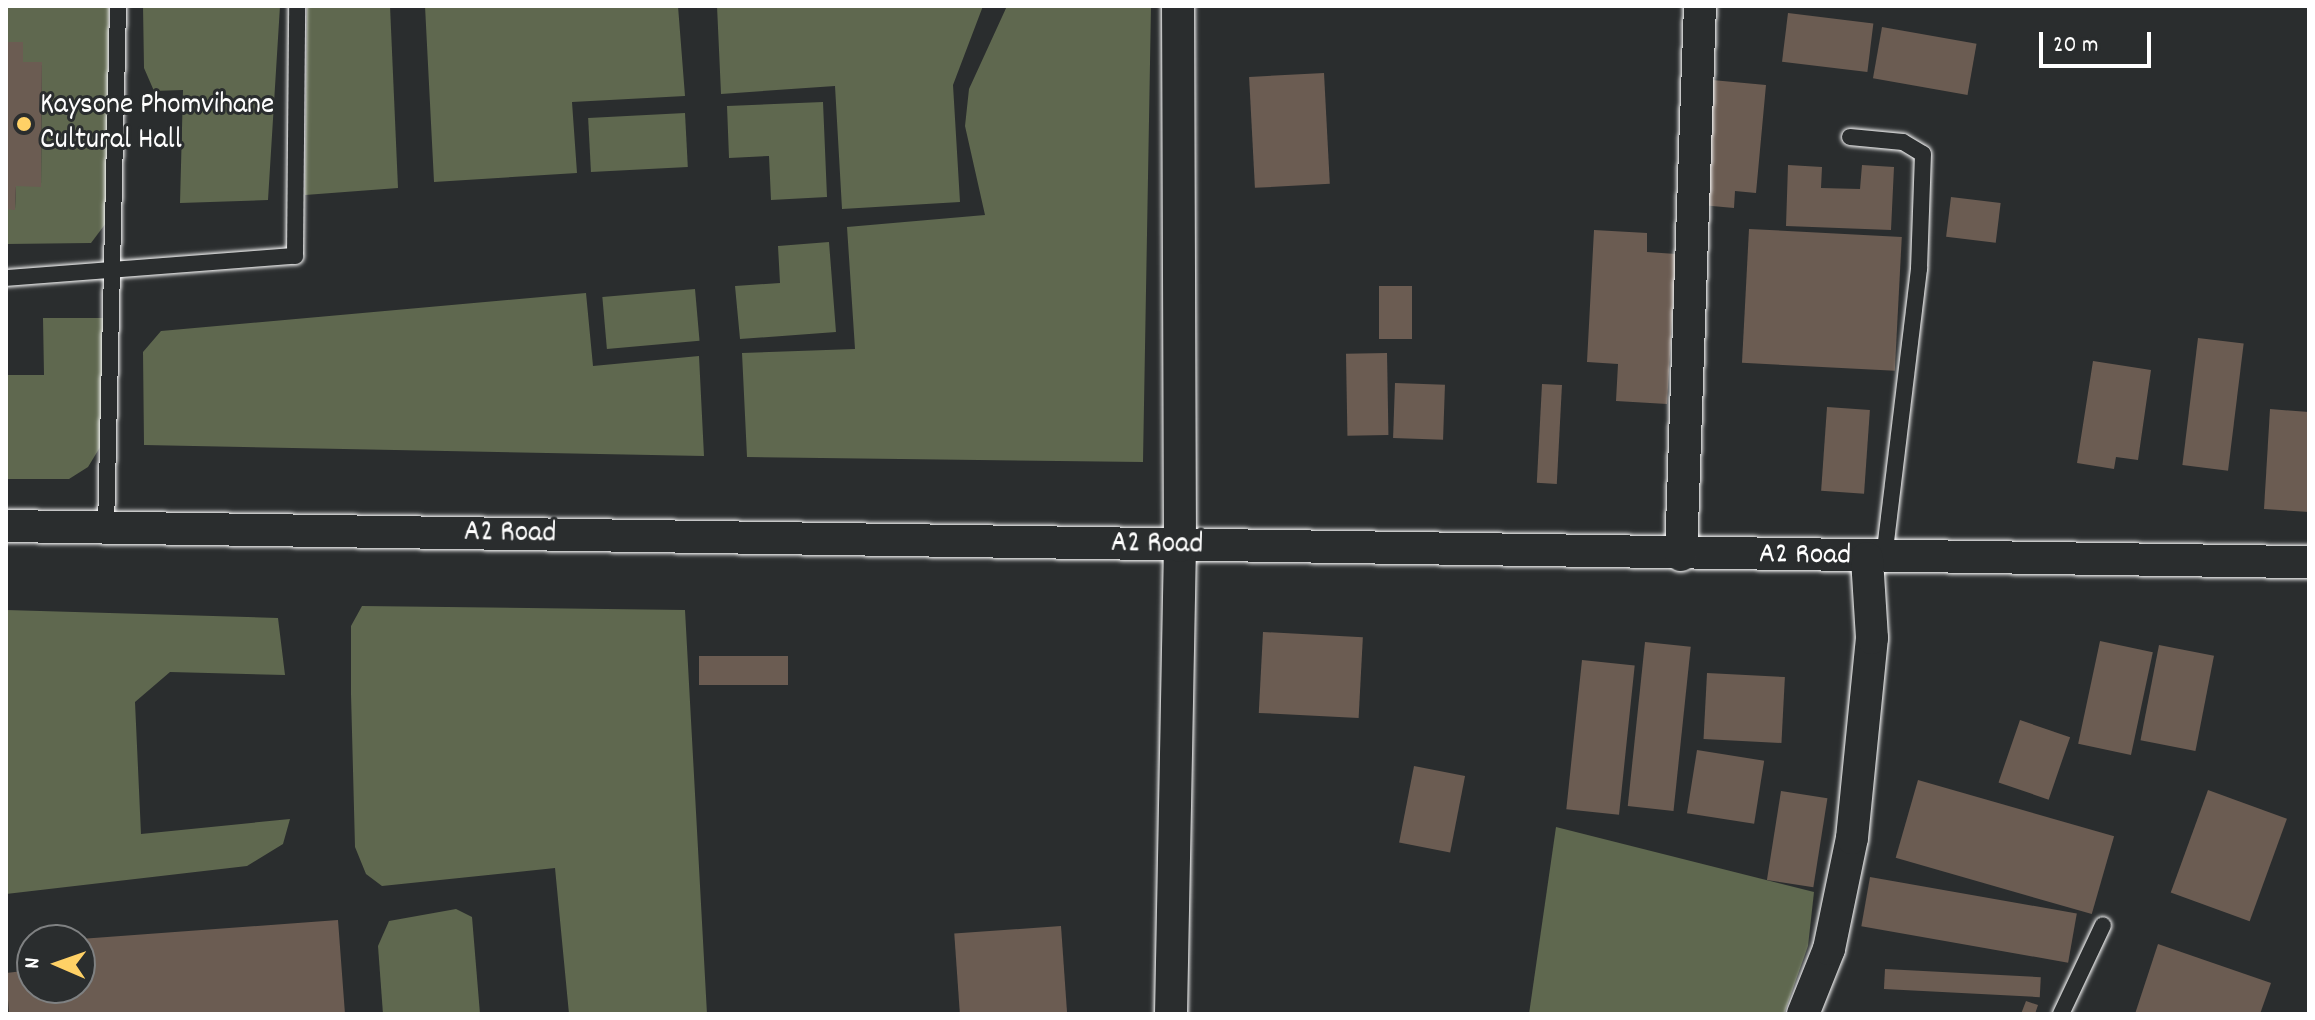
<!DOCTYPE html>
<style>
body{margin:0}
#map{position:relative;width:2315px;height:1020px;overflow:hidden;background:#2a2d2e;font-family:Dekko,sans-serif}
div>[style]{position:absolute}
.green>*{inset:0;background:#5f684f;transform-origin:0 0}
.building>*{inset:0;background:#6b5c52;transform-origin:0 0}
.roads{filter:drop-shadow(0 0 2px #fff) drop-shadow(0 0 2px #fff)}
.lane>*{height:16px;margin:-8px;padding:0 8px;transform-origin:8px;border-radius:8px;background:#2a2d2e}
.street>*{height:32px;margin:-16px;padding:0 16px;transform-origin:16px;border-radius:16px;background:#2a2d2e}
.dots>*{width:22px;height:22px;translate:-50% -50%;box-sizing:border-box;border:4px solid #2a2d2e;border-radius:50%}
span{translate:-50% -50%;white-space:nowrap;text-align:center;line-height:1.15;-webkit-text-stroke:6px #2a2d2e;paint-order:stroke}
.poi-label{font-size:30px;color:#fff}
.left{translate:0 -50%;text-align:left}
.street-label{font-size:30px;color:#fff}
.frame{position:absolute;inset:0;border:8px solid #fff;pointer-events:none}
.north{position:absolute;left:16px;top:924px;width:80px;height:80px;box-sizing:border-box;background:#2a2d2e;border:2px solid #7f8182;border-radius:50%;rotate:272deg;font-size:22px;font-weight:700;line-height:32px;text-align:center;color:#fff}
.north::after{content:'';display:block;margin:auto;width:28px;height:36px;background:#ffd166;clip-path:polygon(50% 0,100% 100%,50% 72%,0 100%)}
.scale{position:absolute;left:2039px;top:32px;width:112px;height:36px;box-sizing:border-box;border:4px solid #fff;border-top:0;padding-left:10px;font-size:24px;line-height:28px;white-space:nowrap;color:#fff;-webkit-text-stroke:6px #2a2d2e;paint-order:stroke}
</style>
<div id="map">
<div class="green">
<i style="clip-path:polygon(6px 6px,109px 6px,106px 223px,91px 243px,6px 244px,6px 209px,15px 209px,16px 186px,41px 186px,42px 63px,23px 62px,6px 42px)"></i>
<i style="clip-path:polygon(143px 6px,280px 6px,268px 200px,180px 203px,183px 90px,154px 91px,144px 68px)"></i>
<i style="clip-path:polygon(307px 6px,390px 6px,398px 188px,305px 195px)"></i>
<i style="clip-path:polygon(425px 6px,678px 6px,685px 96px,572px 102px,577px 173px,434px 182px)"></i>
<i style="clip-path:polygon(717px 6px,983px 6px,953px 85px,960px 202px,842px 209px,835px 86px,721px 94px)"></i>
<i style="clip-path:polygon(1007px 6px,1151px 6px,1143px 462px,747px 457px,742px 353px,855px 349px,847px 227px,985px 215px,965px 126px,969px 89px)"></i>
<i style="clip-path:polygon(823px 102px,827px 197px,771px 200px,769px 156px,729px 158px,727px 106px)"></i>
<i style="left:685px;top:113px;width:54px;height:97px;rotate:87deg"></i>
<i style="clip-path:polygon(829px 242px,836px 332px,740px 339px,735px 286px,780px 283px,778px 246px)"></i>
<i style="left:695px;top:289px;width:52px;height:93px;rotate:85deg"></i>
<i style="clip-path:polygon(586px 293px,593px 366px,699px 356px,704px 456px,144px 445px,143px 352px,161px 331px)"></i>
<i style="clip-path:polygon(43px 318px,106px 318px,102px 444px,88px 467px,69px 479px,6px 479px,6px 375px,44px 375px)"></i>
<i style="clip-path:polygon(362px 606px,685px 610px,707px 1014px,569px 1014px,555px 868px,382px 886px,366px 874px,355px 847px,351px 694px,351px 626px)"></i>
<i style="clip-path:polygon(6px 610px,278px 618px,285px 675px,170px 672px,135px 702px,141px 834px,290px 819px,283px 844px,247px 866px,6px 894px)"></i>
<i style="clip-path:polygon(1556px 827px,1814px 892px,1808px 946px,1784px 1014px,1529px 1014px)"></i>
<i style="clip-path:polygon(456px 909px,472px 917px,480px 1014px,383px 1014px,378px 946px,389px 921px)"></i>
</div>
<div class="building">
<i style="left:1788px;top:13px;width:86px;height:49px;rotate:7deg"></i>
<i style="left:1882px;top:27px;width:96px;height:52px;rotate:10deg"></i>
<i style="clip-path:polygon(6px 42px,23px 42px,23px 62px,42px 62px,41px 187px,16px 186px,15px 210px,6px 209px)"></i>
<i style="left:1324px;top:73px;width:111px;height:75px;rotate:87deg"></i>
<i style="clip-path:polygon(1712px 80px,1766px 85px,1756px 193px,1735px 191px,1734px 208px,1701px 205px)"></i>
<i style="clip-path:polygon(1788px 165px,1822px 167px,1821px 188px,1860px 189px,1862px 165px,1894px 167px,1891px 230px,1786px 226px)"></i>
<i style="left:1951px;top:197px;width:50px;height:40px;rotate:7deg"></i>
<i style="left:1749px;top:229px;width:153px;height:134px;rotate:3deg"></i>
<i style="clip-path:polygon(1594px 230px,1647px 233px,1647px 252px,1676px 254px,1667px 404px,1616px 401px,1618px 364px,1587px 362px)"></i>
<i style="left:1379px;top:286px;width:33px;height:53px"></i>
<i style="left:2198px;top:338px;width:46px;height:128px;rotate:7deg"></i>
<i style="left:1387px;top:353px;width:82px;height:41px;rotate:89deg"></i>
<i style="clip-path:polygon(2093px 361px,2151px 370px,2138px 460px,2116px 457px,2114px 469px,2077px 463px)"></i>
<i style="left:1395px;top:383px;width:50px;height:55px;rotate:2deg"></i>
<i style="left:1542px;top:384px;width:20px;height:99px;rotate:3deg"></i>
<i style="left:1827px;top:407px;width:43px;height:84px;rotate:4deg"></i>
<i style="clip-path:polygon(2270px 409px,2309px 412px,2309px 512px,2264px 509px)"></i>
<i style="left:1263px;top:632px;width:100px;height:81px;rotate:3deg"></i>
<i style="left:2100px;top:641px;width:54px;height:105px;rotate:12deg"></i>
<i style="left:1645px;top:642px;width:46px;height:165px;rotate:6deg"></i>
<i style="left:2159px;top:645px;width:56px;height:97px;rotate:11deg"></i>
<i style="left:699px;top:656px;width:89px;height:29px"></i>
<i style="left:1582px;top:660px;width:53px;height:150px;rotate:6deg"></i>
<i style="left:1707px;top:673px;width:78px;height:66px;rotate:3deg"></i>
<i style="left:2020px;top:720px;width:53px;height:66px;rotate:19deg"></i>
<i style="left:1697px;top:750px;width:68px;height:64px;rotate:9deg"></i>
<i style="left:1414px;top:766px;width:52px;height:78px;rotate:11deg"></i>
<i style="left:1918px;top:780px;width:204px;height:81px;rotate:16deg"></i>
<i style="left:2208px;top:790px;width:84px;height:109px;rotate:20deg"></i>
<i style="left:1781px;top:791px;width:47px;height:90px;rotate:9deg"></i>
<i style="left:1870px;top:877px;width:210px;height:50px;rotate:10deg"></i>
<i style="clip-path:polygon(338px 920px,345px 1014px,9px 1014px,6px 973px,32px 970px,32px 988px,80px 988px,80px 939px)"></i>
<i style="left:1061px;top:926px;width:88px;height:107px;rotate:86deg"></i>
<i style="clip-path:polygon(2158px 944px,2271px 983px,2260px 1014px,2135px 1014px)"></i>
<i style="left:1885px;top:969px;width:156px;height:20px;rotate:3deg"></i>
<i style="clip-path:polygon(2026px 1001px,2038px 1005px,2035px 1014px,2021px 1014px)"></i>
</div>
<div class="roads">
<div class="lane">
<i style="left:1850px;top:137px;width:53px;rotate:5.4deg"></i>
<i style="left:1903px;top:142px;width:23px;rotate:31deg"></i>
<i style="left:1923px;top:154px;width:115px;rotate:92deg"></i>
<i style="left:1919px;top:269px;width:291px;rotate:96.9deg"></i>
<i style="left:6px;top:278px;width:290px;rotate:-4.4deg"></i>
<i style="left:295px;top:256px;width:250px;rotate:-89.5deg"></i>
<i style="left:106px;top:528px;width:522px;rotate:-88.68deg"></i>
<i style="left:2061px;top:1014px;width:98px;rotate:-64.7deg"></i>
</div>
<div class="street">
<i style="left:6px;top:526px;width:2303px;rotate:0.9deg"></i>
<i style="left:1681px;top:555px;width:549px;rotate:-88.02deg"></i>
<i style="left:1171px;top:1014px;width:468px;rotate:-88.9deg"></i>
<i style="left:1180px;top:546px;width:540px;rotate:-90.21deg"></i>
<i style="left:1803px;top:1014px;width:70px;rotate:-68.2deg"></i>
<i style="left:1829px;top:949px;width:113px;rotate:-78.3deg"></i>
<i style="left:1852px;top:838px;width:201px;rotate:-84.3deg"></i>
<i style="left:1872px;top:638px;width:80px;rotate:-93.6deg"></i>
</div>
</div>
<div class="dots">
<i style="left:24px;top:124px;background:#ffd166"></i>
</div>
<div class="poi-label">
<span class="left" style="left:40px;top:124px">Kaysone Phomvihane<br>Cultural Hall</span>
</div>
<div class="street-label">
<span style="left:510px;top:535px;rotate:1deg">A2 Road</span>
<span style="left:1157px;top:546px;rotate:1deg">A2 Road</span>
<span style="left:1805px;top:557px;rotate:1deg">A2 Road</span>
</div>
<div class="frame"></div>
<div class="north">N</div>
<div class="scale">20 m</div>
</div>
